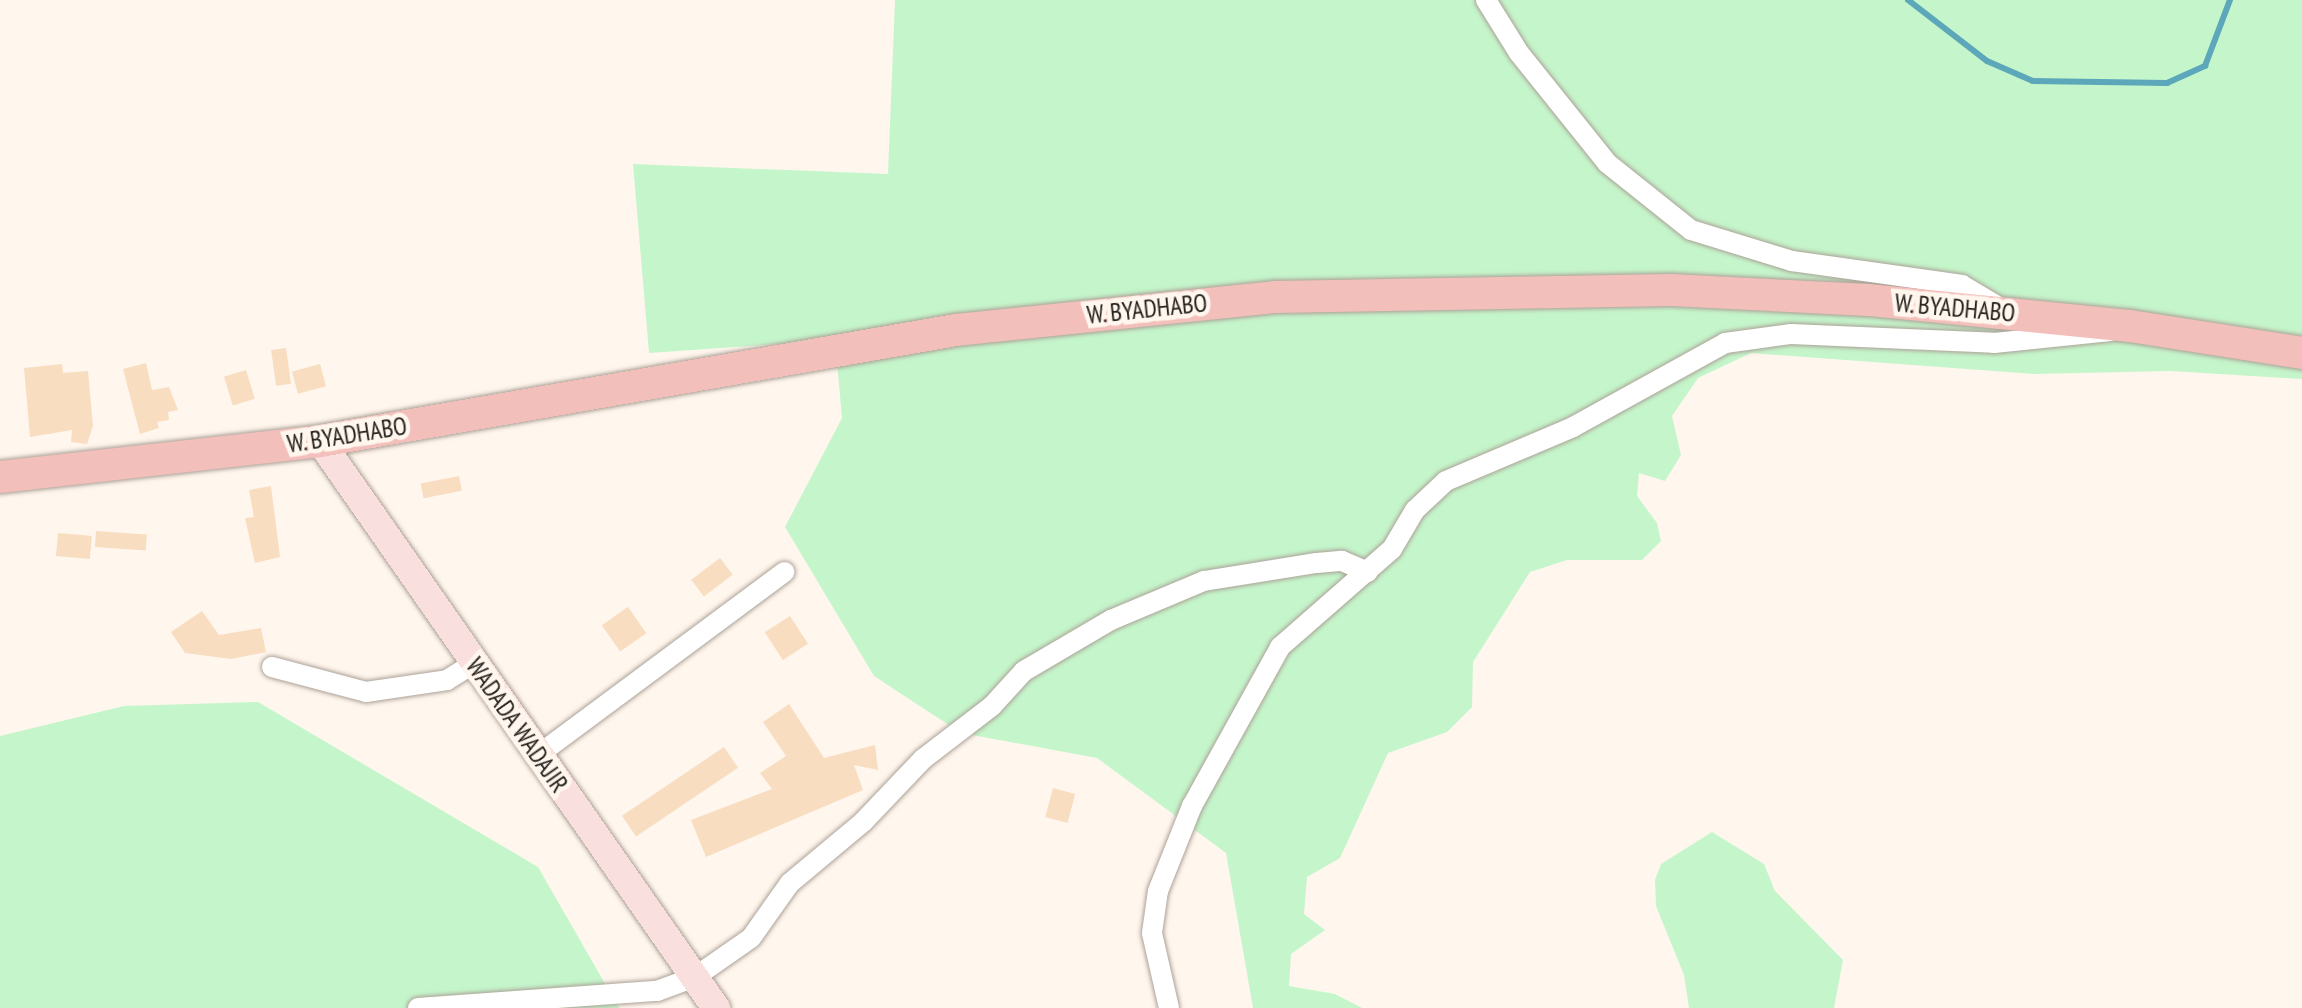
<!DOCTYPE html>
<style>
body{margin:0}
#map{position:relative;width:2302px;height:1008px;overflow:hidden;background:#fff6ed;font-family:"PT Sans Narrow",sans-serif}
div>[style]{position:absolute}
.green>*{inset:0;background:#c5f6cb}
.stream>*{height:6px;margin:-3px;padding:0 3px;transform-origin:3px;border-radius:3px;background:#5ca8ba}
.building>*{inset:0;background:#f8ddc1;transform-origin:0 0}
.roads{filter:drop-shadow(0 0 2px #aca298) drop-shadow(0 0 2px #aca298)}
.street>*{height:20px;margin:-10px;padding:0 10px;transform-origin:10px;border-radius:10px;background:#fff}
.secondary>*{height:28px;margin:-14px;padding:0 14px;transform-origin:14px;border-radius:14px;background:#f9dfdd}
.primary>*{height:32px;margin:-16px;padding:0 16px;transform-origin:16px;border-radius:16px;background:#f3bfbb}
span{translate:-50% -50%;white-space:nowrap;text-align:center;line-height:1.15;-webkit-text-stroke:9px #fff6ed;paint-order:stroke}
.street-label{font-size:25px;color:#221e1a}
</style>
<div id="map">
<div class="green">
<i style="clip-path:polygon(895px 0,2302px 0,2302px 379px,2170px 371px,2034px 374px,1751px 353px,1698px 378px,1672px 416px,1681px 455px,1665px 481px,1639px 473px,1637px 496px,1657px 523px,1661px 541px,1642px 560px,1567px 560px,1530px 572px,1473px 662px,1472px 707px,1447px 732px,1388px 753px,1340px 858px,1307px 877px,1304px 914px,1325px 930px,1291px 954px,1289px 986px,1335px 994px,1362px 1008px,1253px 1008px,1226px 853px,1097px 758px,961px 733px,874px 676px,785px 527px,842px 418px,835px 340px,649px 353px,633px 164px,888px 174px)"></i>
<i style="clip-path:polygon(258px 702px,538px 867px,619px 1008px,0 1008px,0 736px,124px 706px)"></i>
<i style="clip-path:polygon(1712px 832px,1764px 864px,1775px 891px,1843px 960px,1834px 1008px,1689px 1008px,1684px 975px,1656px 906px,1655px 880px,1661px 864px)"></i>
</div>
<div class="stream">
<i style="left:1908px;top:0;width:100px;rotate:37.7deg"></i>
<i style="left:1987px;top:61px;width:50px;rotate:23.5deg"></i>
<i style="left:2033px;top:81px;width:134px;rotate:0.9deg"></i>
<i style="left:2167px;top:83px;width:42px;rotate:-24.1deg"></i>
<i style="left:2205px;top:66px;width:71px;rotate:-69.3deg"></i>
</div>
<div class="building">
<i style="left:286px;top:348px;width:36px;height:15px;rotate:82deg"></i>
<i style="clip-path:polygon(146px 363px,152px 390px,169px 387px,178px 410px,168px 412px,169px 420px,157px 422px,159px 428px,140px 434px,123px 369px)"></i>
<i style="clip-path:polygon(62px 364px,63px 373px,88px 371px,93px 426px,87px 444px,71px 442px,72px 430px,30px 437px,24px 368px)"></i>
<i style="left:320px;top:364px;width:23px;height:29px;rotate:75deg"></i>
<i style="left:246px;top:370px;width:30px;height:23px;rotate:73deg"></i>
<i style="left:459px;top:476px;width:15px;height:39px;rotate:79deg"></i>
<i style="clip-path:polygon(271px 486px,280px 557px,255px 563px,245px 518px,254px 517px,249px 490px)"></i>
<i style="left:96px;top:531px;width:51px;height:16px;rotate:4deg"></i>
<i style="left:58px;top:533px;width:34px;height:23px;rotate:5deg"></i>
<i style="left:720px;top:558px;width:21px;height:36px;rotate:53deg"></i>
<i style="left:628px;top:607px;width:32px;height:32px;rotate:55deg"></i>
<i style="clip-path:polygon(202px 611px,219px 635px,261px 628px,266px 652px,231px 659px,185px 653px,171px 632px)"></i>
<i style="left:790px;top:616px;width:33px;height:30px;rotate:57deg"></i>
<i style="clip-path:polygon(789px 704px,824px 758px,875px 745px,878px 770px,854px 765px,863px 790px,706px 857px,691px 820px,772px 789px,760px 773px,786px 756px,763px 722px)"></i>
<i style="left:724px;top:747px;width:25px;height:123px;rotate:56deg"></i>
<i style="left:1053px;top:788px;width:23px;height:30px;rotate:15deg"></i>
</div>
<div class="roads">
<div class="street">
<i style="left:1486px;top:0;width:62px;rotate:58.1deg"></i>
<i style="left:1519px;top:53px;width:141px;rotate:51.3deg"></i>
<i style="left:1607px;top:163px;width:107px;rotate:38.6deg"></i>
<i style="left:1691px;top:230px;width:106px;rotate:17.1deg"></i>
<i style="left:1792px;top:261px;width:172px;rotate:8deg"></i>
<i style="left:1962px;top:285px;width:49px;rotate:30.8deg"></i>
<i style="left:272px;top:667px;width:97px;rotate:14.9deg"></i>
<i style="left:366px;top:692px;width:82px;rotate:-8.4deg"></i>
<i style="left:447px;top:680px;width:32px;rotate:-32deg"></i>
<i style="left:538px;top:755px;width:307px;rotate:-36.6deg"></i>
<i style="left:418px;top:1008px;width:240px;rotate:-4.1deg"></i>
<i style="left:657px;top:991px;width:40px;rotate:-20.2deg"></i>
<i style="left:695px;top:977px;width:68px;rotate:-34.9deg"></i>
<i style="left:751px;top:938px;width:67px;rotate:-54.7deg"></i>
<i style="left:790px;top:883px;width:95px;rotate:-39.9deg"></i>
<i style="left:863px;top:822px;width:87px;rotate:-46.4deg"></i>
<i style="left:923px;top:759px;width:87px;rotate:-37.5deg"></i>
<i style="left:992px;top:706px;width:47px;rotate:-47.6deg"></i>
<i style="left:1024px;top:671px;width:101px;rotate:-30.4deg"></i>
<i style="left:1111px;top:620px;width:101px;rotate:-22.8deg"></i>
<i style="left:1204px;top:581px;width:114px;rotate:-9.1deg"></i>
<i style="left:1317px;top:563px;width:25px;rotate:-5deg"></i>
<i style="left:1342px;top:561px;width:28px;rotate:23deg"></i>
<i style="left:1169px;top:1008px;width:77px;rotate:-102.8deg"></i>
<i style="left:1152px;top:933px;width:42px;rotate:-81.9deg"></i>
<i style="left:1158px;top:891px;width:92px;rotate:-68.2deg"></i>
<i style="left:1192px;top:806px;width:182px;rotate:-61deg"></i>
<i style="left:1280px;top:647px;width:149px;rotate:-41.2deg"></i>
<i style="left:1392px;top:549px;width:45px;rotate:-59.5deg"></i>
<i style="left:1415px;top:510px;width:42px;rotate:-43.1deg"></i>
<i style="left:1446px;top:481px;width:138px;rotate:-23deg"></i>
<i style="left:1573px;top:427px;width:174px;rotate:-28.9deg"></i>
<i style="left:1725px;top:343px;width:67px;rotate:-7.8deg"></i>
<i style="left:1791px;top:334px;width:203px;rotate:2.5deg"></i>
<i style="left:1994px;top:343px;width:117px;rotate:-5.9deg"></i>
</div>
<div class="secondary">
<i style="left:320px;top:441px;width:692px;rotate:55.07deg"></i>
</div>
<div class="primary">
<i style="left:0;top:477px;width:322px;rotate:-6.4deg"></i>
<i style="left:320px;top:441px;width:646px;rotate:-9.9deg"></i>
<i style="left:956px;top:330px;width:321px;rotate:-5.9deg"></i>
<i style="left:1275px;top:297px;width:396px;rotate:-1deg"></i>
<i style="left:1671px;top:290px;width:198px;rotate:2.9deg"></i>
<i style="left:1869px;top:300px;width:262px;rotate:5.7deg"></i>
<i style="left:2130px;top:326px;width:174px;rotate:8.9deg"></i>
</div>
</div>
<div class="street-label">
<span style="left:1955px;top:308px;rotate:5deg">W. BYADHABO</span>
<span style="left:1147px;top:309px;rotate:-6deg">W. BYADHABO</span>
<span style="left:347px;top:435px;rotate:-9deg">W. BYADHABO</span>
<span style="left:517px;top:725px;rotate:55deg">WADADA WADAJIR</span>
</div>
</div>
